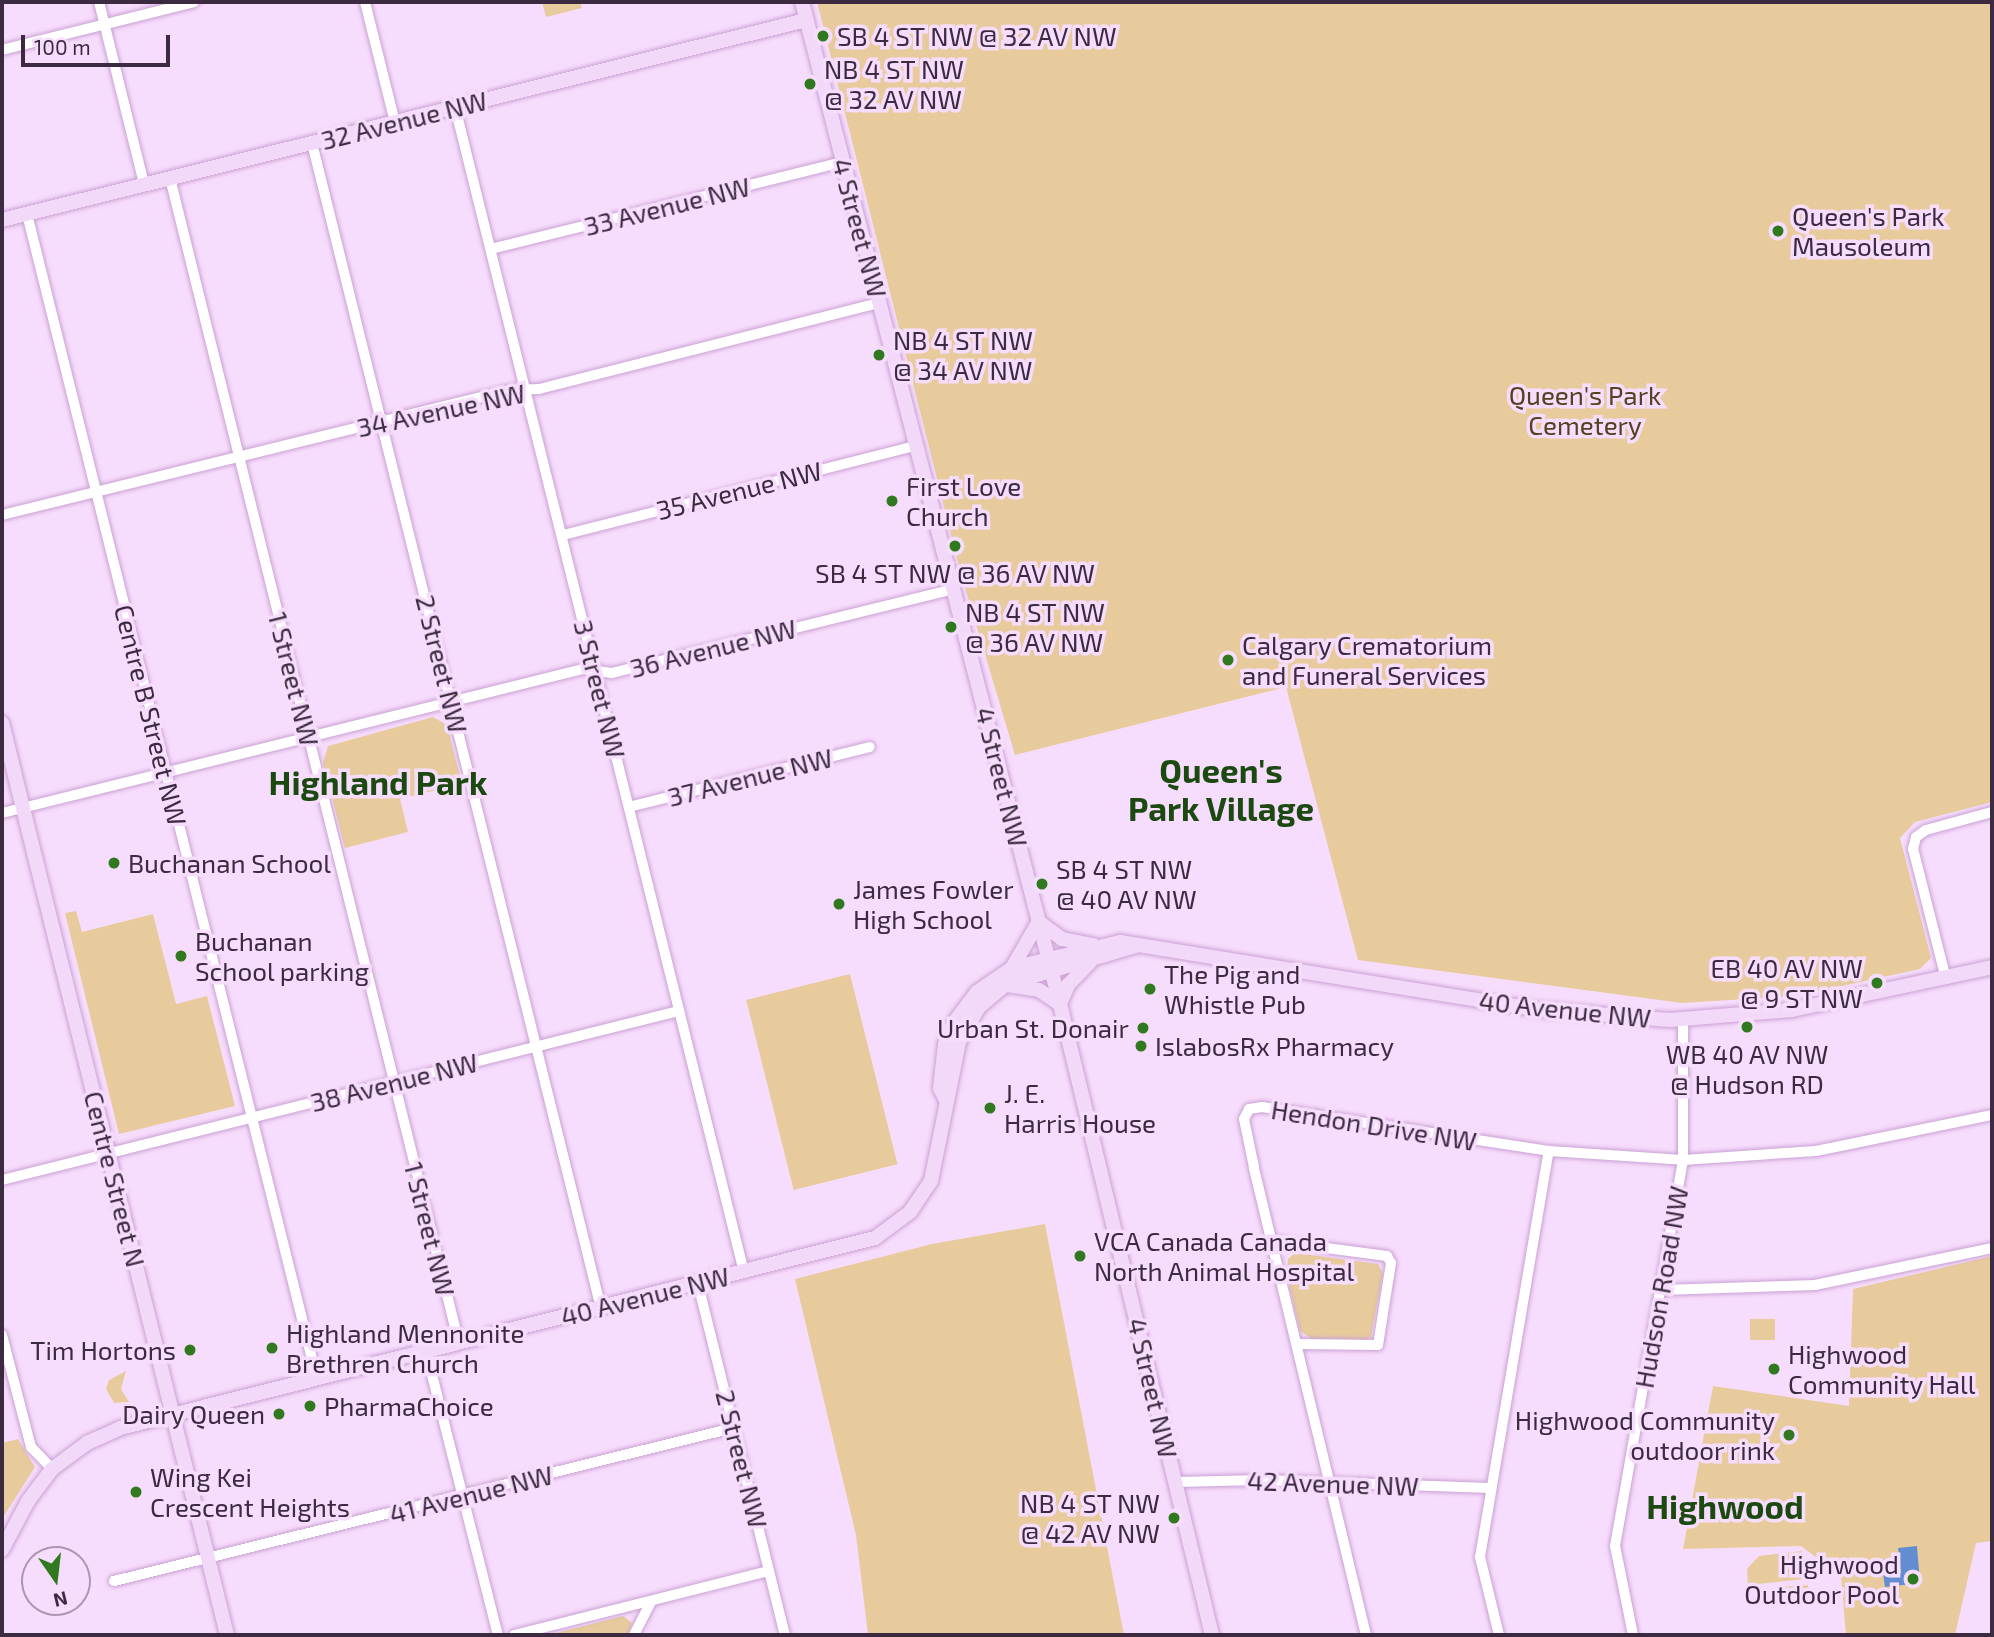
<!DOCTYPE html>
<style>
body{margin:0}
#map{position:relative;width:1994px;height:1637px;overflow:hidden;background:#f7ddfd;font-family:"Exo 2",sans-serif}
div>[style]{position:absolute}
.green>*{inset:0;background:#e8cb9c;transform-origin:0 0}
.water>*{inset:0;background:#638dd1}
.roads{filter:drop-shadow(0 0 2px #caa1d4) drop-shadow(0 0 2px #caa1d4)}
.street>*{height:10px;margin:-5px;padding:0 5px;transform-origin:5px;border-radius:5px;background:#fff}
.secondary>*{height:14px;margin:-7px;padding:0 7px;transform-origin:7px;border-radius:7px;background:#f3d9f9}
.dots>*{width:19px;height:19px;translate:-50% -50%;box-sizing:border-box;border:4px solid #f7ddfd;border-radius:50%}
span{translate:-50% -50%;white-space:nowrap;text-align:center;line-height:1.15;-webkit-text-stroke:7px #f7ddfd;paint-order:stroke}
.poi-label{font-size:26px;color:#3c2b40}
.left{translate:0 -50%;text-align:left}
.right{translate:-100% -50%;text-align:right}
.street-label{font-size:26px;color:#3c2b40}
.park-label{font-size:26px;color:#55411e}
.district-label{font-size:33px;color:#1b4910;font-weight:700}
.frame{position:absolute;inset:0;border:4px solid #3c2b40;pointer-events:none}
.north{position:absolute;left:21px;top:1546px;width:70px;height:70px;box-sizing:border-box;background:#f7ddfd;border:2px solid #ac96b1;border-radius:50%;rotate:166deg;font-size:19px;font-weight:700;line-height:28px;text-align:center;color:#3c2b40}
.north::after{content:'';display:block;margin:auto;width:24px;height:32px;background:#30791e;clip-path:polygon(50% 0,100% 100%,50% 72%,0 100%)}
.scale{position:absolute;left:21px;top:35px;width:149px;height:32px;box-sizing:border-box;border:4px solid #3c2b40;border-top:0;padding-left:9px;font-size:21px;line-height:24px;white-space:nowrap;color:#3c2b40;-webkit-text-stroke:5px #f7ddfd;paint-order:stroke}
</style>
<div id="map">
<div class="green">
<i style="clip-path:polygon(542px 2px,580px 2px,582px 8px,546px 17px)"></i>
<i style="clip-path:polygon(817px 2px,1992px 2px,1992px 802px,1915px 822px,1900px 838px,1931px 958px,1920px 969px,1796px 996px,1682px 1003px,1358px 960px,1286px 687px,1015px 755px,961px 574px)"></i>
<i style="clip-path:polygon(433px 717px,447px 725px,462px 784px,400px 799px,408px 832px,345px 848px,323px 762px,328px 746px)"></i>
<i style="clip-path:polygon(76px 911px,82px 932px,153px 914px,176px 1004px,207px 996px,235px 1106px,119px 1134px,65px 913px)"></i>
<i style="left:850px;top:974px;width:196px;height:107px;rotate:76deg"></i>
<i style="clip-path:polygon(1045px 1224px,1124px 1635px,868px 1635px,856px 1535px,795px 1279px,932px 1244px)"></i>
<i style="clip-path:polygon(1295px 1253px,1378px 1264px,1383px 1273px,1371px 1337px,1367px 1340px,1312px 1339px,1300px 1331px,1287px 1275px,1288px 1259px)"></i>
<i style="clip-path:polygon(1992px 1256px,1992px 1541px,1976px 1543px,1955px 1635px,1846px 1635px,1841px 1576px,1801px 1546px,1683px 1549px,1713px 1386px,1849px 1406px,1853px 1289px)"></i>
<i style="left:1750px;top:1319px;width:25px;height:21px"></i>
<i style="clip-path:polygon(126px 1371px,121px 1389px,129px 1402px,114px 1403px,106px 1389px,109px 1380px)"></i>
<i style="clip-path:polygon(18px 1439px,35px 1467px,2px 1519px,2px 1443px)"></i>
<i style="clip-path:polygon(1802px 1551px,1805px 1579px,1748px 1585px,1747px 1569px,1759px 1556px)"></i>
<i style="left:1808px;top:1585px;width:16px;height:27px;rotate:86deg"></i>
<i style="clip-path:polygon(623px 1616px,632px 1623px,628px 1635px,548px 1635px)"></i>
</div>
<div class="water">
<i style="clip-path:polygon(1917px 1546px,1920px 1583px,1885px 1587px,1881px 1560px,1891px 1559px,1893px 1574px,1901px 1573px,1898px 1548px)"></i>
</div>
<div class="roads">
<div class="street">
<i style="left:99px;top:2px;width:187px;rotate:76.1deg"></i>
<i style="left:365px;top:2px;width:124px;rotate:76deg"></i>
<i style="left:2px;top:50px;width:198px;rotate:-14deg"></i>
<i style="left:455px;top:107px;width:1200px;rotate:76.07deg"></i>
<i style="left:312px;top:143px;width:1200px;rotate:76.07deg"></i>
<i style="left:170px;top:178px;width:1200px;rotate:76.07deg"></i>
<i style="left:27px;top:214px;width:1201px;rotate:76.02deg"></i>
<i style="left:491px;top:249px;width:363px;rotate:-13.9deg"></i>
<i style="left:2px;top:515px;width:523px;rotate:-13.82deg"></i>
<i style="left:510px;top:390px;width:29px;rotate:-2deg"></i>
<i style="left:539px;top:389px;width:352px;rotate:-14.2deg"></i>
<i style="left:563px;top:535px;width:364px;rotate:-14.2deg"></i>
<i style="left:629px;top:807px;width:248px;rotate:-14deg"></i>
<i style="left:2px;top:813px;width:599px;rotate:-13.92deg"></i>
<i style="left:583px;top:669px;width:29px;rotate:8deg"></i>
<i style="left:612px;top:673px;width:352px;rotate:-13.8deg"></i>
<i style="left:1946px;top:979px;width:134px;rotate:-104.2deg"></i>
<i style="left:1913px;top:849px;width:12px;rotate:-76deg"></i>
<i style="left:1916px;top:837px;width:12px;rotate:-35deg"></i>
<i style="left:1926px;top:830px;width:68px;rotate:-15.3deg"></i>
<i style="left:2px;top:1180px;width:698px;rotate:-14.02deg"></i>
<i style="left:1273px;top:1241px;width:115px;rotate:7.5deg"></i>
<i style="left:1387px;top:1256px;width:8px;rotate:60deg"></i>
<i style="left:1391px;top:1263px;width:83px;rotate:99deg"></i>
<i style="left:1378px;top:1345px;width:80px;rotate:-179.3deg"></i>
<i style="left:698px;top:1284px;width:362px;rotate:76.1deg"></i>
<i style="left:1662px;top:1290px;width:153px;rotate:-1.9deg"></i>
<i style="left:1815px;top:1285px;width:181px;rotate:-11.8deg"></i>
<i style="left:2px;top:1335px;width:116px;rotate:75.5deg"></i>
<i style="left:31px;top:1447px;width:30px;rotate:46deg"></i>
<i style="left:426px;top:1351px;width:293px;rotate:75.8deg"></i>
<i style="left:1176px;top:1482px;width:85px;rotate:-1.3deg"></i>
<i style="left:1261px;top:1480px;width:229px;rotate:2deg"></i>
<i style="left:114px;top:1581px;width:638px;rotate:-13.88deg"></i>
<i style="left:514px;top:1635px;width:263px;rotate:-14.1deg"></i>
<i style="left:634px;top:1635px;width:38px;rotate:-63deg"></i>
<i style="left:1366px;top:1635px;width:481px;rotate:-103.5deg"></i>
<i style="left:1254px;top:1167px;width:49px;rotate:-101.8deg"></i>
<i style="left:1244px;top:1119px;width:11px;rotate:-63deg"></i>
<i style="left:1249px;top:1109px;width:13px;rotate:-9deg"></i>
<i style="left:1262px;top:1107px;width:290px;rotate:8.7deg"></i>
<i style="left:1549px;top:1151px;width:134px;rotate:3.8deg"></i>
<i style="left:1683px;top:1160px;width:133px;rotate:-3.9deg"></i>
<i style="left:1816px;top:1151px;width:180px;rotate:-11.6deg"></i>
<i style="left:1499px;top:1635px;width:80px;rotate:-103.7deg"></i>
<i style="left:1480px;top:1557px;width:412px;rotate:-80.4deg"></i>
<i style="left:1633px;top:1635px;width:91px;rotate:-101.4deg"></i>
<i style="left:1615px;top:1546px;width:392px;rotate:-80deg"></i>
<i style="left:1683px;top:1160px;width:141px;rotate:-90deg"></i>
</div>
<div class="secondary">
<i style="left:802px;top:2px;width:1035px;rotate:75.56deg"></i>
<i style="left:1060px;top:1004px;width:649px;rotate:76.46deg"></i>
<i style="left:2px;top:220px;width:829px;rotate:-13.97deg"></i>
<i style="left:2px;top:723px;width:939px;rotate:76.14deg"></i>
<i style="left:1039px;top:922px;width:29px;rotate:36deg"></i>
<i style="left:1062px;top:939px;width:32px;rotate:11deg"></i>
<i style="left:1012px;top:968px;width:54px;rotate:-60.1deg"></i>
<i style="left:1008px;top:985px;width:31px;rotate:9deg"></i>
<i style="left:1039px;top:990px;width:25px;rotate:34deg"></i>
<i style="left:1060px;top:1004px;width:21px;rotate:-67deg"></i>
<i style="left:1068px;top:985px;width:32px;rotate:-46deg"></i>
<i style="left:946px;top:1100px;width:13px;rotate:-117deg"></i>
<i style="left:940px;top:1088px;width:44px;rotate:-83.5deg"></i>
<i style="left:945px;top:1044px;width:22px;rotate:-68deg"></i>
<i style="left:953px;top:1024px;width:40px;rotate:-53deg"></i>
<i style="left:977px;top:992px;width:42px;rotate:-34.4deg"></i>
<i style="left:1012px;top:968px;width:111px;rotate:-13.5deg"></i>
<i style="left:1120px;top:942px;width:420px;rotate:9.2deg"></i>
<i style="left:1535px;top:1009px;width:135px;rotate:4.7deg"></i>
<i style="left:1670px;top:1020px;width:122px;rotate:-4.7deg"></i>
<i style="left:1792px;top:1010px;width:205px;rotate:-12.1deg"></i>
<i style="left:2px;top:1550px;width:55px;rotate:-62deg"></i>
<i style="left:28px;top:1501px;width:40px;rotate:-53deg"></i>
<i style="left:52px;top:1469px;width:44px;rotate:-36.6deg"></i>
<i style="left:87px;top:1443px;width:36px;rotate:-24deg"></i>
<i style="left:120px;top:1428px;width:779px;rotate:-14.13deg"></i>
<i style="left:875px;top:1238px;width:44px;rotate:-36.6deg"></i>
<i style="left:910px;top:1212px;width:37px;rotate:-56deg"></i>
<i style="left:931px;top:1181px;width:142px;rotate:-78.6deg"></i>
<i style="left:959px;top:1042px;width:40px;rotate:-60.3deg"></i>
<i style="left:979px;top:1007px;width:35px;rotate:-40deg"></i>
<i style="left:1006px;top:984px;width:135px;rotate:-16.3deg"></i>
</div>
</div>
<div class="dots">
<i style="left:823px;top:36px;background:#30791e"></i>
<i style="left:810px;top:84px;background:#30791e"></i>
<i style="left:1778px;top:231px;background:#30791e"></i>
<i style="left:879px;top:355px;background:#30791e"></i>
<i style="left:892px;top:501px;background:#30791e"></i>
<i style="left:955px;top:546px;background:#30791e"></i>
<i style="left:951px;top:627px;background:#30791e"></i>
<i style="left:1228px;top:660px;background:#30791e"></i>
<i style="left:114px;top:863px;background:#30791e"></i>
<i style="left:1042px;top:884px;background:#30791e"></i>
<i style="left:839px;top:904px;background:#30791e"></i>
<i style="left:181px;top:956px;background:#30791e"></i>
<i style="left:1877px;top:983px;background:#30791e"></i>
<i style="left:1150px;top:989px;background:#30791e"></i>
<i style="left:1747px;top:1027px;background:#30791e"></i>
<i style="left:1143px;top:1028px;background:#30791e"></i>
<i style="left:1141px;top:1046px;background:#30791e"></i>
<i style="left:990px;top:1108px;background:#30791e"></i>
<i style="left:1080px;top:1256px;background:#30791e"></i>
<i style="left:272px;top:1348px;background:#30791e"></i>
<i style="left:190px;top:1350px;background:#30791e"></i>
<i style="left:1774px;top:1369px;background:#30791e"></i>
<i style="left:310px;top:1406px;background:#30791e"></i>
<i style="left:279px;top:1414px;background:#30791e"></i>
<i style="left:1789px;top:1435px;background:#30791e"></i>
<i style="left:136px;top:1492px;background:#30791e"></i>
<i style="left:1174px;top:1518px;background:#30791e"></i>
<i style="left:1913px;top:1579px;background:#30791e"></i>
</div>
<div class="poi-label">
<span class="left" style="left:837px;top:36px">SB 4 ST NW @ 32 AV NW</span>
<span class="left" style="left:824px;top:84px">NB 4 ST NW<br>@ 32 AV NW</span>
<span class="left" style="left:1792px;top:231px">Queen's Park<br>Mausoleum</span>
<span class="left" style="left:893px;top:355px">NB 4 ST NW<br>@ 34 AV NW</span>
<span class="left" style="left:906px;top:501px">First Love<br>Church</span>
<span style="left:955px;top:573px">SB 4 ST NW @ 36 AV NW</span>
<span class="left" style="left:965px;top:627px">NB 4 ST NW<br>@ 36 AV NW</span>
<span class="left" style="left:1242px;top:660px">Calgary Crematorium<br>and Funeral Services</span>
<span class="left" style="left:128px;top:863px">Buchanan School</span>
<span class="left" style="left:1056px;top:884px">SB 4 ST NW<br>@ 40 AV NW</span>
<span class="left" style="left:853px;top:904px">James Fowler<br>High School</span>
<span class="left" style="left:195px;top:956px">Buchanan<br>School parking</span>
<span class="right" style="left:1863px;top:983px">EB 40 AV NW<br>@ 9 ST NW</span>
<span class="left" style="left:1164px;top:989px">The Pig and<br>Whistle Pub</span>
<span class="right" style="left:1129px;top:1028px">Urban St. Donair</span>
<span class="left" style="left:1155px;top:1046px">IslabosRx Pharmacy</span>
<span style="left:1747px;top:1069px">WB 40 AV NW<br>@ Hudson RD</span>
<span class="left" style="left:1004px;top:1108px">J. E.<br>Harris House</span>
<span class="left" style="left:1094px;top:1256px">VCA Canada Canada<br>North Animal Hospital</span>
<span class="left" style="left:286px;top:1348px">Highland Mennonite<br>Brethren Church</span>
<span class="right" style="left:176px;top:1350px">Tim Hortons</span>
<span class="left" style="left:1788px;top:1369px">Highwood<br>Community Hall</span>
<span class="left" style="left:324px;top:1406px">PharmaChoice</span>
<span class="right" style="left:265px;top:1414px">Dairy Queen</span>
<span class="right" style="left:1775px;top:1435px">Highwood Community<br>outdoor rink</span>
<span class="left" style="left:150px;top:1492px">Wing Kei<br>Crescent Heights</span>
<span class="right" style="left:1160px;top:1518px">NB 4 ST NW<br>@ 42 AV NW</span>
<span class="right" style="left:1899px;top:1579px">Highwood<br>Outdoor Pool</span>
</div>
<div class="street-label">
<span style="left:404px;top:120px;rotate:-14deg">32 Avenue NW</span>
<span style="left:667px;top:206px;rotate:-14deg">33 Avenue NW</span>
<span style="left:860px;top:228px;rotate:75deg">4 Street NW</span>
<span style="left:441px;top:410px;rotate:-12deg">34 Avenue NW</span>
<span style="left:739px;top:490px;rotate:-14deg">35 Avenue NW</span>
<span style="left:713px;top:648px;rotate:-14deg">36 Avenue NW</span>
<span style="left:442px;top:664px;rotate:76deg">2 Street NW</span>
<span style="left:294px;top:679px;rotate:76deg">1 Street NW</span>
<span style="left:600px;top:689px;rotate:76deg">3 Street NW</span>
<span style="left:151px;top:715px;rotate:76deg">Centre B Street NW</span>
<span style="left:750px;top:777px;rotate:-14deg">37 Avenue NW</span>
<span style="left:1002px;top:777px;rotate:76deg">4 Street NW</span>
<span style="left:1565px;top:1009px;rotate:6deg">40 Avenue NW</span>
<span style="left:394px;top:1082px;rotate:-14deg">38 Avenue NW</span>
<span style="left:1374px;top:1125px;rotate:9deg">Hendon Drive NW</span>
<span style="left:115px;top:1179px;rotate:76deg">Centre Street N</span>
<span style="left:430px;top:1229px;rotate:76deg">1 Street NW</span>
<span style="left:1661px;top:1287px;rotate:-80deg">Hudson Road NW</span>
<span style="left:645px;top:1296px;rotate:-14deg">40 Avenue NW</span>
<span style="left:1153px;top:1388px;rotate:77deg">4 Street NW</span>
<span style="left:742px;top:1459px;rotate:76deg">2 Street NW</span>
<span style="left:1333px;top:1483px;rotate:2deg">42 Avenue NW</span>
<span style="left:471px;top:1494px;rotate:-14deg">41 Avenue NW</span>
</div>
<div class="park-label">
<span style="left:1585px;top:410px">Queen's Park<br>Cemetery</span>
</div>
<div class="district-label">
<span style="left:1221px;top:790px">Queen's<br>Park Village</span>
<span style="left:378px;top:783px">Highland Park</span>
<span style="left:1725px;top:1507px">Highwood</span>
</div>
<div class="frame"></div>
<div class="north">N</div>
<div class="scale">100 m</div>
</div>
